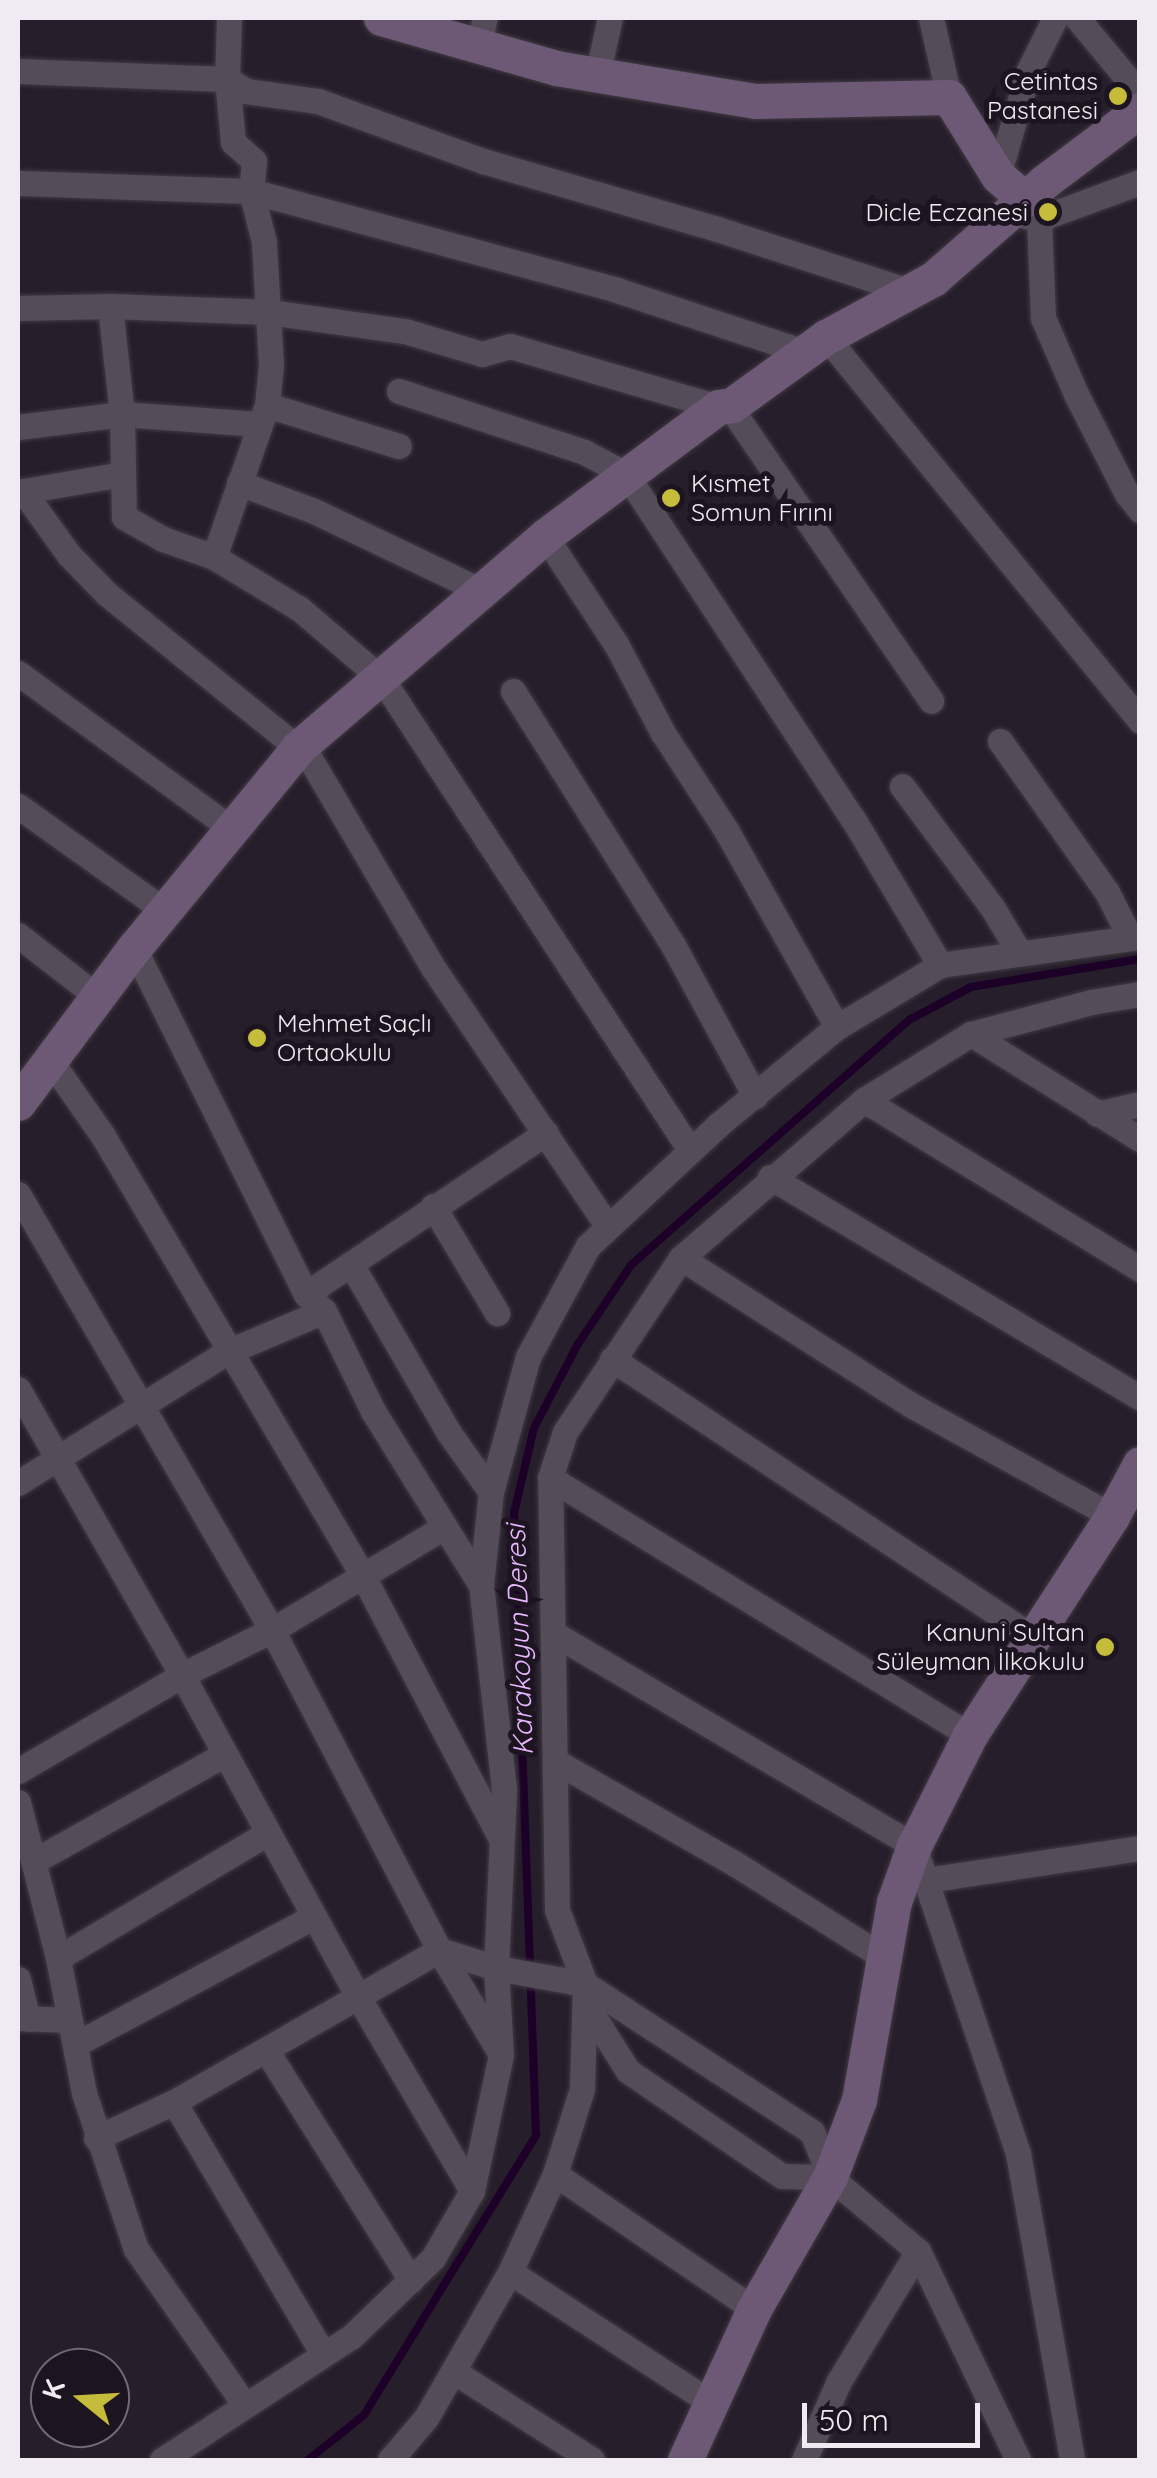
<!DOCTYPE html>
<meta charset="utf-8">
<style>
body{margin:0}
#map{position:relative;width:1157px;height:2478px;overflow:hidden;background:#261e2a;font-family:Quicksand,sans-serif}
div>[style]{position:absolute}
.stream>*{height:8px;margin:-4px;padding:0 4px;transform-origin:4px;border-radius:4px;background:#1c0028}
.roads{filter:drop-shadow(0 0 2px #403a43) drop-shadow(0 0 2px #403a43)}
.street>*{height:25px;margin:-12.5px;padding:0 12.5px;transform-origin:12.5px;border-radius:12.5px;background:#554c59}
.secondary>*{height:35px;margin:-17.5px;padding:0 17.5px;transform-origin:17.5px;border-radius:17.5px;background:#6d5976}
.dots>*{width:28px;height:28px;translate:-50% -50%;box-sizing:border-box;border:5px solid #1c1520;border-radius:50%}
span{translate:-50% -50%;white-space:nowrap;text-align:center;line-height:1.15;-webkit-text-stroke:10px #1c1520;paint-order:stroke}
.poi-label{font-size:25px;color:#f0eaf2}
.right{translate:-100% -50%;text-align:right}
.left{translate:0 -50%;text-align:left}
.water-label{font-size:28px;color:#e7b6fe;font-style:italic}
.frame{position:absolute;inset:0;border:20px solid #f0eaf2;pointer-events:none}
.north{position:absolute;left:30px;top:2348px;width:100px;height:100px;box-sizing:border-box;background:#1c1520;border:2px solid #716a74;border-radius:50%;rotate:288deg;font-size:28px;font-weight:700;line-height:40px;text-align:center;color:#f0eaf2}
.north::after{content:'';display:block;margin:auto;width:35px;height:45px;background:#c6bc3c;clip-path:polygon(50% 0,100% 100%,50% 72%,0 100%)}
.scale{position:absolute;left:802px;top:2403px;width:178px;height:45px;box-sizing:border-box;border:5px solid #f0eaf2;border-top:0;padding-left:12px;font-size:30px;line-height:35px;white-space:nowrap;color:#f0eaf2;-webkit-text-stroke:8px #1c1520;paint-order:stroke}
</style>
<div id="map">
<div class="stream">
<i style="left:308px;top:2460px;width:72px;rotate:-38.8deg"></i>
<i style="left:364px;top:2415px;width:329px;rotate:-58.4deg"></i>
<i style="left:536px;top:2135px;width:622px;rotate:-92.03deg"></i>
<i style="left:514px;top:1513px;width:87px;rotate:-76.8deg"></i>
<i style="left:534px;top:1428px;width:95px;rotate:-62.4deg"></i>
<i style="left:578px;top:1344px;width:95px;rotate:-56.1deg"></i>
<i style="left:631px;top:1265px;width:371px;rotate:-41.4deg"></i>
<i style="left:909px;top:1020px;width:70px;rotate:-28deg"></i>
<i style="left:971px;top:987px;width:171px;rotate:-9.4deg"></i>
</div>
<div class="roads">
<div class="street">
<i style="left:931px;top:18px;width:81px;rotate:77.2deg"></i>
<i style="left:1077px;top:18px;width:99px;rotate:50.3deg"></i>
<i style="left:479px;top:43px;width:26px;rotate:-77deg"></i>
<i style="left:18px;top:71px;width:209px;rotate:2.2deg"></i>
<i style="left:227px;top:79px;width:22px;rotate:32deg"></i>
<i style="left:246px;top:91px;width:73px;rotate:7.9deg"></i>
<i style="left:318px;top:101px;width:176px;rotate:20deg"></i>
<i style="left:483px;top:161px;width:244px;rotate:16.2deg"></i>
<i style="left:717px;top:229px;width:205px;rotate:17.9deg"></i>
<i style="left:597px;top:76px;width:59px;rotate:-77.4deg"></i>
<i style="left:998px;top:176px;width:108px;rotate:-73.9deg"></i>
<i style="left:1028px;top:72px;width:60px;rotate:-63.4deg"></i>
<i style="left:18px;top:183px;width:233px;rotate:2deg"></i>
<i style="left:251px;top:191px;width:379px;rotate:15.1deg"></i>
<i style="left:617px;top:290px;width:198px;rotate:18.3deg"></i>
<i style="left:1009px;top:212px;width:31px;rotate:13deg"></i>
<i style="left:1039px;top:219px;width:99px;rotate:87.7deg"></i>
<i style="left:1043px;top:318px;width:83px;rotate:66.5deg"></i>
<i style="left:1076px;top:394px;width:112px;rotate:63deg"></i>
<i style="left:1127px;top:494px;width:21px;rotate:51deg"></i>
<i style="left:1039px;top:219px;width:108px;rotate:-20.1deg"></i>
<i style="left:110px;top:306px;width:109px;rotate:83.7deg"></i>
<i style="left:122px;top:414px;width:103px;rotate:88.9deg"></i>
<i style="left:124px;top:517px;width:45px;rotate:29.4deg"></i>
<i style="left:163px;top:539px;width:54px;rotate:19.4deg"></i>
<i style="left:214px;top:557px;width:100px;rotate:31.2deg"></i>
<i style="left:300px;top:609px;width:108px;rotate:40.5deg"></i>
<i style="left:382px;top:679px;width:563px;rotate:56.82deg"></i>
<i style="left:18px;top:308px;width:92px;rotate:-1.2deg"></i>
<i style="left:110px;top:306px;width:159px;rotate:2.2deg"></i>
<i style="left:269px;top:312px;width:137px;rotate:8deg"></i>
<i style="left:405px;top:331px;width:80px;rotate:16.6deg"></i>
<i style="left:482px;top:354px;width:29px;rotate:-16deg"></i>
<i style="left:510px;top:346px;width:217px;rotate:16.3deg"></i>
<i style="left:826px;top:337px;width:496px;rotate:50.7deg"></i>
<i style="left:399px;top:391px;width:195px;rotate:18.2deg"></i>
<i style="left:584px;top:452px;width:47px;rotate:27.6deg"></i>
<i style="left:626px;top:474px;width:413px;rotate:56.7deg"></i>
<i style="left:853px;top:819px;width:170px;rotate:59.2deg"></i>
<i style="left:267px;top:405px;width:138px;rotate:17.3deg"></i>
<i style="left:730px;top:407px;width:356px;rotate:55.6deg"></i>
<i style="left:18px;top:427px;width:105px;rotate:-7.1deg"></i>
<i style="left:122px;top:414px;width:137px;rotate:4.2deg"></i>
<i style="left:239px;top:483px;width:80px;rotate:20.5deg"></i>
<i style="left:314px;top:511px;width:186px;rotate:25.5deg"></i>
<i style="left:23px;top:491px;width:79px;rotate:54.3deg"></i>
<i style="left:69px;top:555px;width:54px;rotate:45.7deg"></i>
<i style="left:107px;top:594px;width:260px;rotate:38.9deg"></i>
<i style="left:309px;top:757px;width:246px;rotate:59.5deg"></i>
<i style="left:434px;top:969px;width:311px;rotate:56deg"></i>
<i style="left:18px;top:492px;width:106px;rotate:-9.8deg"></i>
<i style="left:545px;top:536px;width:129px;rotate:56.7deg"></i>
<i style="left:616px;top:644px;width:101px;rotate:62.2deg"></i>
<i style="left:663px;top:733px;width:116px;rotate:57deg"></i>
<i style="left:726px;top:830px;width:226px;rotate:60.6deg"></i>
<i style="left:214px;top:557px;width:161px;rotate:-70.8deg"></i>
<i style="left:267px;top:405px;width:40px;rotate:-84.3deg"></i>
<i style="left:271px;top:365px;width:123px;rotate:-93.3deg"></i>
<i style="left:264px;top:242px;width:53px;rotate:-104.3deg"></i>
<i style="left:251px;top:191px;width:30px;rotate:-84deg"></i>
<i style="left:254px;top:161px;width:28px;rotate:-138deg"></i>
<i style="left:233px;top:142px;width:63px;rotate:-95.4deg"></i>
<i style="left:227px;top:79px;width:61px;rotate:-88.1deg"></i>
<i style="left:18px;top:673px;width:266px;rotate:36.1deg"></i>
<i style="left:513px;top:691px;width:300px;rotate:57.8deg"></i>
<i style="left:673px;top:945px;width:172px;rotate:61.5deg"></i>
<i style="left:1000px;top:741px;width:185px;rotate:54.7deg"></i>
<i style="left:1107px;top:892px;width:51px;rotate:63.4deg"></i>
<i style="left:902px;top:786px;width:151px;rotate:53.4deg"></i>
<i style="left:992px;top:907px;width:52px;rotate:59deg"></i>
<i style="left:18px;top:806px;width:181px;rotate:35.5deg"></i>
<i style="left:18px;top:935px;width:101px;rotate:37.8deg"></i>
<i style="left:134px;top:948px;width:386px;rotate:63.6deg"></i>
<i style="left:306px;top:1294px;width:25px;rotate:43deg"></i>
<i style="left:324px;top:1311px;width:111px;rotate:63.9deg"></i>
<i style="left:373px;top:1411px;width:205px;rotate:58.2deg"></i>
<i style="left:971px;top:1034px;width:199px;rotate:31.9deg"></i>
<i style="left:50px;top:1060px;width:93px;rotate:55.1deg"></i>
<i style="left:103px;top:1136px;width:511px;rotate:59.42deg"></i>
<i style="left:363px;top:1576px;width:297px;rotate:62.3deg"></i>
<i style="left:864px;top:1100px;width:324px;rotate:31.5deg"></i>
<i style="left:1097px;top:1114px;width:44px;rotate:-13.1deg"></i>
<i style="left:770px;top:1177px;width:431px;rotate:30.8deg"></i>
<i style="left:18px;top:1194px;width:505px;rotate:59.78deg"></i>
<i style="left:272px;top:1630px;width:361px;rotate:62.4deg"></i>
<i style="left:439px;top:1950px;width:117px;rotate:59.3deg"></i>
<i style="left:433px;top:1206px;width:125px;rotate:59.1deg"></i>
<i style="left:681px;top:1258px;width:273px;rotate:32.6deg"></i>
<i style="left:911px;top:1405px;width:230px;rotate:28.9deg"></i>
<i style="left:351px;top:1264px;width:195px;rotate:59.9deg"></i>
<i style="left:449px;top:1433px;width:72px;rotate:54.6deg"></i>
<i style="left:306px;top:1294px;width:289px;rotate:-33.9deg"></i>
<i style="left:612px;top:1359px;width:505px;rotate:33.44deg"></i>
<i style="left:18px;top:1389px;width:330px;rotate:60.2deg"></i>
<i style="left:182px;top:1675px;width:365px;rotate:61.3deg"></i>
<i style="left:357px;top:1995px;width:227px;rotate:59.6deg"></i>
<i style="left:550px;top:1478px;width:492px;rotate:31.5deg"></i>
<i style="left:18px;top:1483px;width:247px;rotate:-32.1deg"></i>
<i style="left:227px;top:1352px;width:105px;rotate:-22.9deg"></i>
<i style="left:553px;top:1633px;width:419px;rotate:30.5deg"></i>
<i style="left:914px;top:1846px;width:324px;rotate:71.3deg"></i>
<i style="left:1018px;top:2153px;width:312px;rotate:80deg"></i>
<i style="left:555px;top:1761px;width:206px;rotate:29.7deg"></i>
<i style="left:734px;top:1863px;width:176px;rotate:32.2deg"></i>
<i style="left:18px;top:1771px;width:190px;rotate:-30.3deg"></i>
<i style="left:182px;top:1675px;width:101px;rotate:-26.6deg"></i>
<i style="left:272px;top:1630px;width:200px;rotate:-30.9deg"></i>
<i style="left:18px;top:1802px;width:161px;rotate:75.6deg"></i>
<i style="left:58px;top:1958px;width:137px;rotate:79.1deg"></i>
<i style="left:84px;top:2093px;width:164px;rotate:71.6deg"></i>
<i style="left:136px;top:2249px;width:190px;rotate:55.1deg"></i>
<i style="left:36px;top:1860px;width:217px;rotate:-29.3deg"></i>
<i style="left:926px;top:1880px;width:216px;rotate:-8.5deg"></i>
<i style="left:58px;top:1958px;width:242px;rotate:-30.8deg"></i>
<i style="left:18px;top:1979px;width:41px;rotate:76deg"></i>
<i style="left:585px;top:2003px;width:80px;rotate:57.7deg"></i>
<i style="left:628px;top:2071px;width:186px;rotate:34.3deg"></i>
<i style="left:782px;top:2176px;width:48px;rotate:1.2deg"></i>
<i style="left:18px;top:2018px;width:52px;rotate:2.2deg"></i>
<i style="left:76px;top:2044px;width:269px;rotate:-28.2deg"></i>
<i style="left:266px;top:2050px;width:272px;rotate:57.8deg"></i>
<i style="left:174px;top:2102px;width:291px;rotate:59.4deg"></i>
<i style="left:96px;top:2138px;width:86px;rotate:-24.8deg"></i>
<i style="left:174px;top:2102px;width:305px;rotate:-29.8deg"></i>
<i style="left:439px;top:1950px;width:60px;rotate:17.5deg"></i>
<i style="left:496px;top:1968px;width:90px;rotate:10.2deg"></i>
<i style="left:585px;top:1984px;width:271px;rotate:33.1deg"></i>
<i style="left:812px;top:2132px;width:48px;rotate:68.2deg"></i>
<i style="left:830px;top:2177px;width:115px;rotate:40.1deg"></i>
<i style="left:918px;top:2251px;width:232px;rotate:64.4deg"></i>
<i style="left:555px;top:2174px;width:240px;rotate:34.2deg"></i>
<i style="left:510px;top:2272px;width:239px;rotate:33deg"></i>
<i style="left:453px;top:2371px;width:165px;rotate:32.6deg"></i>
<i style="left:162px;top:2460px;width:225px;rotate:-33.1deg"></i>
<i style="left:351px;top:2337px;width:114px;rotate:-43.9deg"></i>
<i style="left:433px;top:2258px;width:78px;rotate:-59.8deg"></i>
<i style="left:472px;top:2191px;width:139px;rotate:-78deg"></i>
<i style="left:501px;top:2055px;width:87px;rotate:-93.3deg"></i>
<i style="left:496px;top:1968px;width:179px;rotate:-87.4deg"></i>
<i style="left:504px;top:1789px;width:205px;rotate:-96.4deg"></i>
<i style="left:481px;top:1585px;width:94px;rotate:-83.9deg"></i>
<i style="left:491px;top:1492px;width:140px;rotate:-74.7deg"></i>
<i style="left:528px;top:1357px;width:126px;rotate:-61.6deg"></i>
<i style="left:588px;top:1246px;width:178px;rotate:-42.9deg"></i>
<i style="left:718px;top:1125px;width:154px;rotate:-39.5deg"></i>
<i style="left:837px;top:1027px;width:120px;rotate:-31deg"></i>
<i style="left:940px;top:965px;width:202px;rotate:-8deg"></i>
<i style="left:390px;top:2460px;width:55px;rotate:-49.4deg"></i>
<i style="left:426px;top:2418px;width:168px;rotate:-60.1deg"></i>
<i style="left:510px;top:2272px;width:108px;rotate:-65.3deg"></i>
<i style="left:555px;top:2174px;width:89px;rotate:-72.4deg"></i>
<i style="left:582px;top:2089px;width:105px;rotate:-88.4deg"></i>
<i style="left:585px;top:1984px;width:79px;rotate:-110.7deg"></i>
<i style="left:557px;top:1910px;width:432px;rotate:-90.9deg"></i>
<i style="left:550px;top:1478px;width:48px;rotate:-71.9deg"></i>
<i style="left:565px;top:1432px;width:209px;rotate:-56.3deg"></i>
<i style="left:681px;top:1258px;width:242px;rotate:-40.8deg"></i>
<i style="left:864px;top:1100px;width:126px;rotate:-31.7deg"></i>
<i style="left:971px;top:1034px;width:124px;rotate:-14.9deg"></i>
<i style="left:1091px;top:1002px;width:50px;rotate:-9.3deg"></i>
<i style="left:804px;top:2460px;width:86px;rotate:-66.1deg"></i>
<i style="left:839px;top:2381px;width:152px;rotate:-58.7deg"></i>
</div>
<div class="secondary">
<i style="left:381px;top:18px;width:182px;rotate:15.9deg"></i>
<i style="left:556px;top:68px;width:202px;rotate:9.4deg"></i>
<i style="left:755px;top:101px;width:194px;rotate:-1.2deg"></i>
<i style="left:949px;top:97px;width:93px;rotate:58.2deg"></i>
<i style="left:998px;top:176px;width:35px;rotate:41deg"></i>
<i style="left:18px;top:1103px;width:194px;rotate:-53.2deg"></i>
<i style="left:134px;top:948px;width:259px;rotate:-50.6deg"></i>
<i style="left:298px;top:748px;width:326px;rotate:-40.6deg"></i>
<i style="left:545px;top:536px;width:216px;rotate:-36.7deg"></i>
<i style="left:718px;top:407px;width:14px;rotate:-8deg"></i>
<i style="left:732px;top:405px;width:116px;rotate:-35.9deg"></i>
<i style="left:826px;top:337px;width:122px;rotate:-28.5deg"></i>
<i style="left:933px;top:279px;width:147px;rotate:-41.1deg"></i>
<i style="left:1044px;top:182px;width:120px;rotate:-36.9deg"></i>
<i style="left:685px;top:2460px;width:166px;rotate:-65.4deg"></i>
<i style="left:754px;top:2309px;width:152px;rotate:-60.1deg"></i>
<i style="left:830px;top:2177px;width:82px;rotate:-69.4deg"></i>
<i style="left:859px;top:2100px;width:201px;rotate:-80deg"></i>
<i style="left:894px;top:1902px;width:59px;rotate:-70.3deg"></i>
<i style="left:914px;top:1846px;width:124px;rotate:-63.2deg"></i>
<i style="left:970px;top:1735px;width:261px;rotate:-57deg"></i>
<i style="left:1112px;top:1516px;width:59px;rotate:-61.7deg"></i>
</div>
</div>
<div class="dots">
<i style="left:1118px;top:96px;background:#c6bc3c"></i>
<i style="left:1048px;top:212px;background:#c6bc3c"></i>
<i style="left:671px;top:498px;background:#c6bc3c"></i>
<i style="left:257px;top:1038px;background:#c6bc3c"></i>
<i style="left:1105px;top:1647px;background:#c6bc3c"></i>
</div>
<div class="poi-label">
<span class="right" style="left:1098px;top:96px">Cetintas<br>Pastanesi</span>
<span class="right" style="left:1028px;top:212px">Dicle Eczanesi</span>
<span class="left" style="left:691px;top:498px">Kısmet<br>Somun Fırını</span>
<span class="left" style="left:277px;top:1038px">Mehmet Saçlı<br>Ortaokulu</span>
<span class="right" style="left:1085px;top:1647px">Kanuni Sultan<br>Süleyman İlkokulu</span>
</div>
<div class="water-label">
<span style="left:519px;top:1640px;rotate:-92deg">Karakoyun Deresi</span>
</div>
<div class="frame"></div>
<div class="north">K</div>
<div class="scale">50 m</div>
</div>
